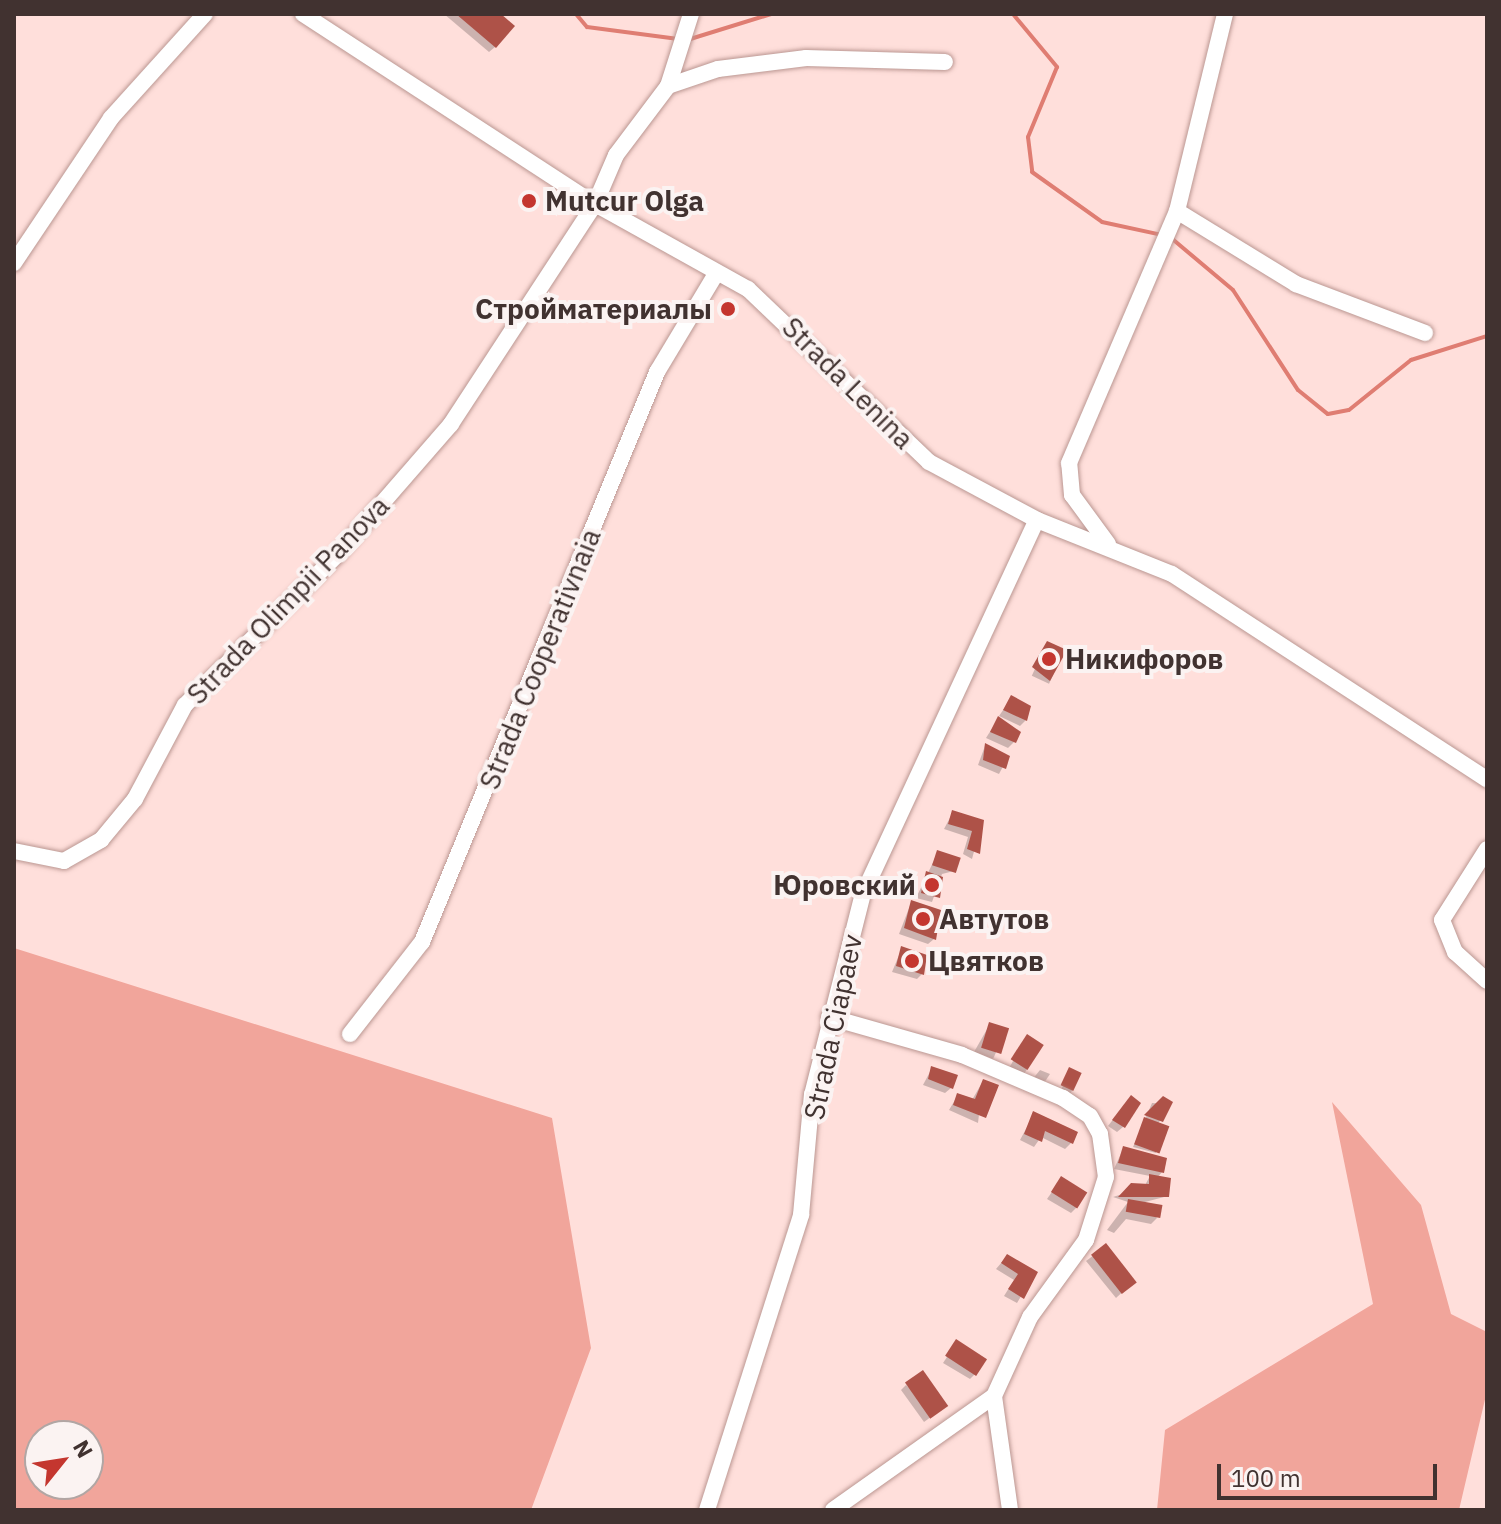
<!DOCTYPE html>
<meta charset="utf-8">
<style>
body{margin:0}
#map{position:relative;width:1501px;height:1524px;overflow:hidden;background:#ffdfdb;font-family:"IBM Plex Sans",sans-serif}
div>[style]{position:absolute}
.green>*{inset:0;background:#f1a59b}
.shadow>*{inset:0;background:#0003;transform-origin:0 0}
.stream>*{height:4px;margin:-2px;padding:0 2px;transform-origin:2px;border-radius:2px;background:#df7d72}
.building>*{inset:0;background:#ae5248;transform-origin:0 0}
.roads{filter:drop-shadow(0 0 2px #bb9792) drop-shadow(0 0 2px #bb9792)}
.minor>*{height:16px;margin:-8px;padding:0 8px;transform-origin:8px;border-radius:8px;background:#fff}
.dots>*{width:22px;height:22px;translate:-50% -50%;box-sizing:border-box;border:4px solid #fbf3f2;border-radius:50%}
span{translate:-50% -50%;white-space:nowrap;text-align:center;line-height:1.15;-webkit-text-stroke:8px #fbf3f2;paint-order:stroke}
.poi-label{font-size:28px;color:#413230;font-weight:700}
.left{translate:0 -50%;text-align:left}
.right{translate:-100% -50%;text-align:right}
.street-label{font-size:28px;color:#413230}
.frame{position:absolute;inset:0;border:16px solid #413230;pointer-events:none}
.north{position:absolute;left:24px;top:1420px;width:80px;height:80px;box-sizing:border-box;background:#fbf3f2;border:2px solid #b1a6a4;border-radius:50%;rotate:60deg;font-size:22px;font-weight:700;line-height:32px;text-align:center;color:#413230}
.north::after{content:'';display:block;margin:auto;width:28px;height:36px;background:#c4362f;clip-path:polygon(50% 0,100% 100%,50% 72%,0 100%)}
.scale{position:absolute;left:1217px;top:1464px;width:220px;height:36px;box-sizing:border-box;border:4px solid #413230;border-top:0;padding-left:10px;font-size:24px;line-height:28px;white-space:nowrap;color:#413230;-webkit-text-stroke:6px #fbf3f2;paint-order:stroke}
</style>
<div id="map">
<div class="green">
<i style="clip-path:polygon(evenodd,14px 948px,552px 1118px,591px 1348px,531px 1510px,14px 1510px,14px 948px,40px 1436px,88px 1436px,88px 1484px,40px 1484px,40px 1436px)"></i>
<i style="clip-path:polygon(1332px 1102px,1421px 1205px,1451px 1314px,1487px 1332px,1487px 1391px,1459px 1510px,1157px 1510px,1165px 1430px,1373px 1304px)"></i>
</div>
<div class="shadow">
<i style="clip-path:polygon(444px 14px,498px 14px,495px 47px,489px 52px)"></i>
<i style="left:1047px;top:643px;width:19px;height:36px;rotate:25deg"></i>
<i style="clip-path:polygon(1012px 697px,1026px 720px,1020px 726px,999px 716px)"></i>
<i style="clip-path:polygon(998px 719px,1014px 742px,1008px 748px,986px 738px)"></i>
<i style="clip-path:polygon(985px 746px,1008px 757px,999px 774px,978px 765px)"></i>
<i style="clip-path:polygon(953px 812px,982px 822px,972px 859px,963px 854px,968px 837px,944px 829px)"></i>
<i style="clip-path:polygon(938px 852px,954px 871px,942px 874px,932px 902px,916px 898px)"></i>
<i style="clip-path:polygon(911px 903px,934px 939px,928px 944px,899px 934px)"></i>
<i style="clip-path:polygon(902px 948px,922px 974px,917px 979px,892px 972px)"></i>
<i style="clip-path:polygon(990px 1024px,1006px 1030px,993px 1059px,974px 1052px)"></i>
<i style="left:1027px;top:1037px;width:16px;height:35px;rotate:30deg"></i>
<i style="clip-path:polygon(932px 1068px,951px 1088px,945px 1093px,923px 1085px)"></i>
<i style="clip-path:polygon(1040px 1070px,1050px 1074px,1042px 1086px,1031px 1081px)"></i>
<i style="left:1070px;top:1070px;width:10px;height:25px;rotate:24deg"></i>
<i style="clip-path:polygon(983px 1081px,978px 1123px,949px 1110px,958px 1095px,972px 1100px)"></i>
<i style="clip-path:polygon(1152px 1103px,1169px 1104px,1158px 1124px,1156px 1153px,1133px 1147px)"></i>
<i style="clip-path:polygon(1125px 1104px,1123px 1127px,1117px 1132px,1108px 1126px)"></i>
<i style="clip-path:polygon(1034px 1114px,1075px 1133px,1071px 1143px,1065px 1149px,1041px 1137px,1034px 1147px,1020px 1140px)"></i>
<i style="clip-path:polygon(1123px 1149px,1162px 1172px,1157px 1178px,1168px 1196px,1145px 1202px,1157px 1218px,1151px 1224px,1126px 1219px,1114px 1233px,1107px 1230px,1128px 1202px,1113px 1197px,1144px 1187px,1150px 1176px,1114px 1169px)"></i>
<i style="clip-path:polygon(1061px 1179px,1077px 1207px,1071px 1213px,1047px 1199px)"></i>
<i style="clip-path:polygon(1106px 1246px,1128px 1287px,1116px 1298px,1086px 1261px)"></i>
<i style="clip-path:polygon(1007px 1256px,1035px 1273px,1017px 1303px,1004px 1296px,1014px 1280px,996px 1269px)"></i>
<i style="clip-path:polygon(957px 1342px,975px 1374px,970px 1379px,943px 1363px)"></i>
<i style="clip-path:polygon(906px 1385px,939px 1411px,924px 1422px,901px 1390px)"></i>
</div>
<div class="stream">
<i style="left:576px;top:14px;width:17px;rotate:50deg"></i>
<i style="left:587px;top:27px;width:92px;rotate:7.5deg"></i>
<i style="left:1013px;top:14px;width:69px;rotate:50.3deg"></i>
<i style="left:1057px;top:67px;width:76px;rotate:112.5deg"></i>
<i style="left:1028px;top:137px;width:35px;rotate:83deg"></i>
<i style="left:1032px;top:172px;width:86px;rotate:35.5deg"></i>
<i style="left:1102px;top:222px;width:61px;rotate:12.2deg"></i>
<i style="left:687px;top:40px;width:88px;rotate:-17.2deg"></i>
<i style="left:1170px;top:237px;width:82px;rotate:40.1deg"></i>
<i style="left:1233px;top:290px;width:119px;rotate:57deg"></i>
<i style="left:1298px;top:390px;width:38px;rotate:39deg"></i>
<i style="left:1328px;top:414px;width:21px;rotate:-11deg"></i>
<i style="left:1349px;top:410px;width:80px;rotate:-38.9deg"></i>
<i style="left:1411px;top:360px;width:80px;rotate:-17.5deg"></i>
</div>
<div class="building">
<i style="clip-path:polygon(456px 14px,501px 14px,515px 26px,496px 48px)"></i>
<i style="clip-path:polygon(1047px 641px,1067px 650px,1050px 681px,1032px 667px)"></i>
<i style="clip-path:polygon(1011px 695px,1031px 706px,1027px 721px,1003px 710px)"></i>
<i style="clip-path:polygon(998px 716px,1021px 732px,1016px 743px,990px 732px)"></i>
<i style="clip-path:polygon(985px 743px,1010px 756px,1006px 769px,983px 760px)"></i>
<i style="clip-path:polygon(952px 810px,984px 820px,980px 854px,967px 849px,972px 831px,948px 824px)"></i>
<i style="left:937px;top:850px;width:25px;height:16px;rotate:18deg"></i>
<i style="clip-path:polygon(926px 871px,943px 877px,940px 898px,921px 893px)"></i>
<i style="clip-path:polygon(911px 900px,941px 910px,936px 940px,904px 928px)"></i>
<i style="clip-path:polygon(901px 946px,927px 955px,924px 975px,896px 966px)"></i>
<i style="left:989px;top:1022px;width:21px;height:27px;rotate:17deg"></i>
<i style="left:1027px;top:1034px;width:20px;height:30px;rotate:33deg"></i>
<i style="clip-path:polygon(931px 1066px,958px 1075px,953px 1089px,928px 1079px)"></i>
<i style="left:1069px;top:1067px;width:14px;height:20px;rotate:25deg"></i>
<i style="clip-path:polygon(983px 1079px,999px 1085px,986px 1118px,953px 1105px,957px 1093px,975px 1099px)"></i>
<i style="clip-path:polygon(1131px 1095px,1141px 1103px,1125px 1128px,1112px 1120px)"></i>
<i style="clip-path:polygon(1163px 1096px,1173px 1102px,1163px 1122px,1144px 1115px)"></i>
<i style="clip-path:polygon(1033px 1111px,1078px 1132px,1073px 1144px,1045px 1131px,1042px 1142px,1024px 1134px)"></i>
<i style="left:1144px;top:1117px;width:27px;height:29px;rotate:20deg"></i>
<i style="clip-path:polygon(1123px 1146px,1167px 1158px,1164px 1173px,1118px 1163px)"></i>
<i style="clip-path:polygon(1149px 1174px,1171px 1178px,1169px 1197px,1118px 1197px,1131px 1183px,1149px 1184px)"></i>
<i style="left:1061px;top:1176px;width:31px;height:19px;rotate:32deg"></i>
<i style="left:1128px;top:1199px;width:35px;height:13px;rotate:10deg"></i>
<i style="left:1106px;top:1243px;width:50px;height:19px;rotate:52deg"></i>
<i style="clip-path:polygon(1007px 1254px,1038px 1272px,1024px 1299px,1008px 1289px,1018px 1274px,1001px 1263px)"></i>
<i style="left:956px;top:1339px;width:37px;height:20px;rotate:33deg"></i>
<i style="left:923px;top:1370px;width:44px;height:22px;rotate:55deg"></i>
</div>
<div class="roads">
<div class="minor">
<i style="left:303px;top:14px;width:348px;rotate:33.1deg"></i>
<i style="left:595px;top:204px;width:175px;rotate:29.1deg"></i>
<i style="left:748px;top:289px;width:250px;rotate:43.7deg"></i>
<i style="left:929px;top:462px;width:123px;rotate:28.2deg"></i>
<i style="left:1037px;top:520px;width:145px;rotate:21.8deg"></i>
<i style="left:1172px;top:574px;width:376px;rotate:33.1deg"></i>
<i style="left:668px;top:86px;width:53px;rotate:-18.8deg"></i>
<i style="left:718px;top:69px;width:89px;rotate:-7.1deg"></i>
<i style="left:806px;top:58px;width:139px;rotate:1.6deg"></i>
<i style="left:1177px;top:211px;width:140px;rotate:31.5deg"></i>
<i style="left:1296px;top:284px;width:138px;rotate:20.8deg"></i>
<i style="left:14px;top:263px;width:174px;rotate:-56.2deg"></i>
<i style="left:111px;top:118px;width:140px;rotate:-47.9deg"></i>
<i style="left:1108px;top:544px;width:61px;rotate:-126.3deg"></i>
<i style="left:1072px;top:495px;width:32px;rotate:-95deg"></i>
<i style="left:1069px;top:463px;width:274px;rotate:-66.8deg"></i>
<i style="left:1177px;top:211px;width:203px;rotate:-76.3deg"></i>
<i style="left:1487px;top:849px;width:84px;rotate:122.4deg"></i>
<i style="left:1442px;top:920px;width:35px;rotate:68deg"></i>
<i style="left:1455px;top:952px;width:43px;rotate:42.2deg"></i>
<i style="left:14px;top:851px;width:51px;rotate:11.3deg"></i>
<i style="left:64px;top:861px;width:43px;rotate:-29.6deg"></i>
<i style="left:101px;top:840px;width:53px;rotate:-50.3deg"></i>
<i style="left:135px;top:799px;width:106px;rotate:-62deg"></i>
<i style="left:185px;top:705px;width:215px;rotate:-44.6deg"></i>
<i style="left:338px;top:554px;width:172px;rotate:-49deg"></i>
<i style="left:451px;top:424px;width:263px;rotate:-56.8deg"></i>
<i style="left:595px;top:204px;width:53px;rotate:-66.8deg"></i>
<i style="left:616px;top:155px;width:86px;rotate:-53deg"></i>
<i style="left:668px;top:86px;width:76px;rotate:-72.3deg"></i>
<i style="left:829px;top:1017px;width:138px;rotate:15.9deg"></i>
<i style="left:962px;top:1055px;width:110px;rotate:23.1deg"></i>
<i style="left:1063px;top:1098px;width:32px;rotate:34deg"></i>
<i style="left:1090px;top:1116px;width:21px;rotate:61deg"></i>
<i style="left:1100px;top:1134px;width:43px;rotate:82.1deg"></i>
<i style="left:1106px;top:1177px;width:66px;rotate:107.6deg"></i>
<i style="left:1086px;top:1240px;width:95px;rotate:126deg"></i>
<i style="left:1030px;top:1317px;width:87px;rotate:114.5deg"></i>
<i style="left:994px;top:1396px;width:197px;rotate:144.7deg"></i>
<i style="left:350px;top:1034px;width:117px;rotate:-52deg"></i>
<i style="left:422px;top:942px;width:617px;rotate:-67.59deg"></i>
<i style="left:657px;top:372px;width:114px;rotate:-59deg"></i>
<i style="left:994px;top:1396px;width:115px;rotate:82deg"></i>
<i style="left:707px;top:1510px;width:310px;rotate:-72.3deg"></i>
<i style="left:801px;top:1215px;width:121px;rotate:-84.8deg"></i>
<i style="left:812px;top:1095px;width:207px;rotate:-75.8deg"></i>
<i style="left:863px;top:894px;width:412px;rotate:-65.1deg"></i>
</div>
</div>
<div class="dots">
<i style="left:529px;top:201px;background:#c4362f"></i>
<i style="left:728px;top:309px;background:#c4362f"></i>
<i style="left:1049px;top:659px;background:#c4362f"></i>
<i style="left:932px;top:885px;background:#c4362f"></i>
<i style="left:923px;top:919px;background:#c4362f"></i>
<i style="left:912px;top:961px;background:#c4362f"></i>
</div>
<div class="poi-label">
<span class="left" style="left:545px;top:201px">Mutcur Olga</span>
<span class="right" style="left:712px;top:309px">Стройматериалы</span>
<span class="left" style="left:1065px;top:659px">Никифоров</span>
<span class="right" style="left:916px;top:885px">Юровский</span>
<span class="left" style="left:939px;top:919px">Автутов</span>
<span class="left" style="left:928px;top:961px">Цвятков</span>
</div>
<div class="street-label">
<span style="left:848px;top:383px;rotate:45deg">Strada Lenina</span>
<span style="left:288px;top:600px;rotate:-46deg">Strada Olimpii Panova</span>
<span style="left:540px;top:659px;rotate:-68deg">Strada Cooperativnaia</span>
<span style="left:833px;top:1027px;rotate:-78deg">Strada Ciapaev</span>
</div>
<div class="frame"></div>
<div class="north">N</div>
<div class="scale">100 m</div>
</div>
